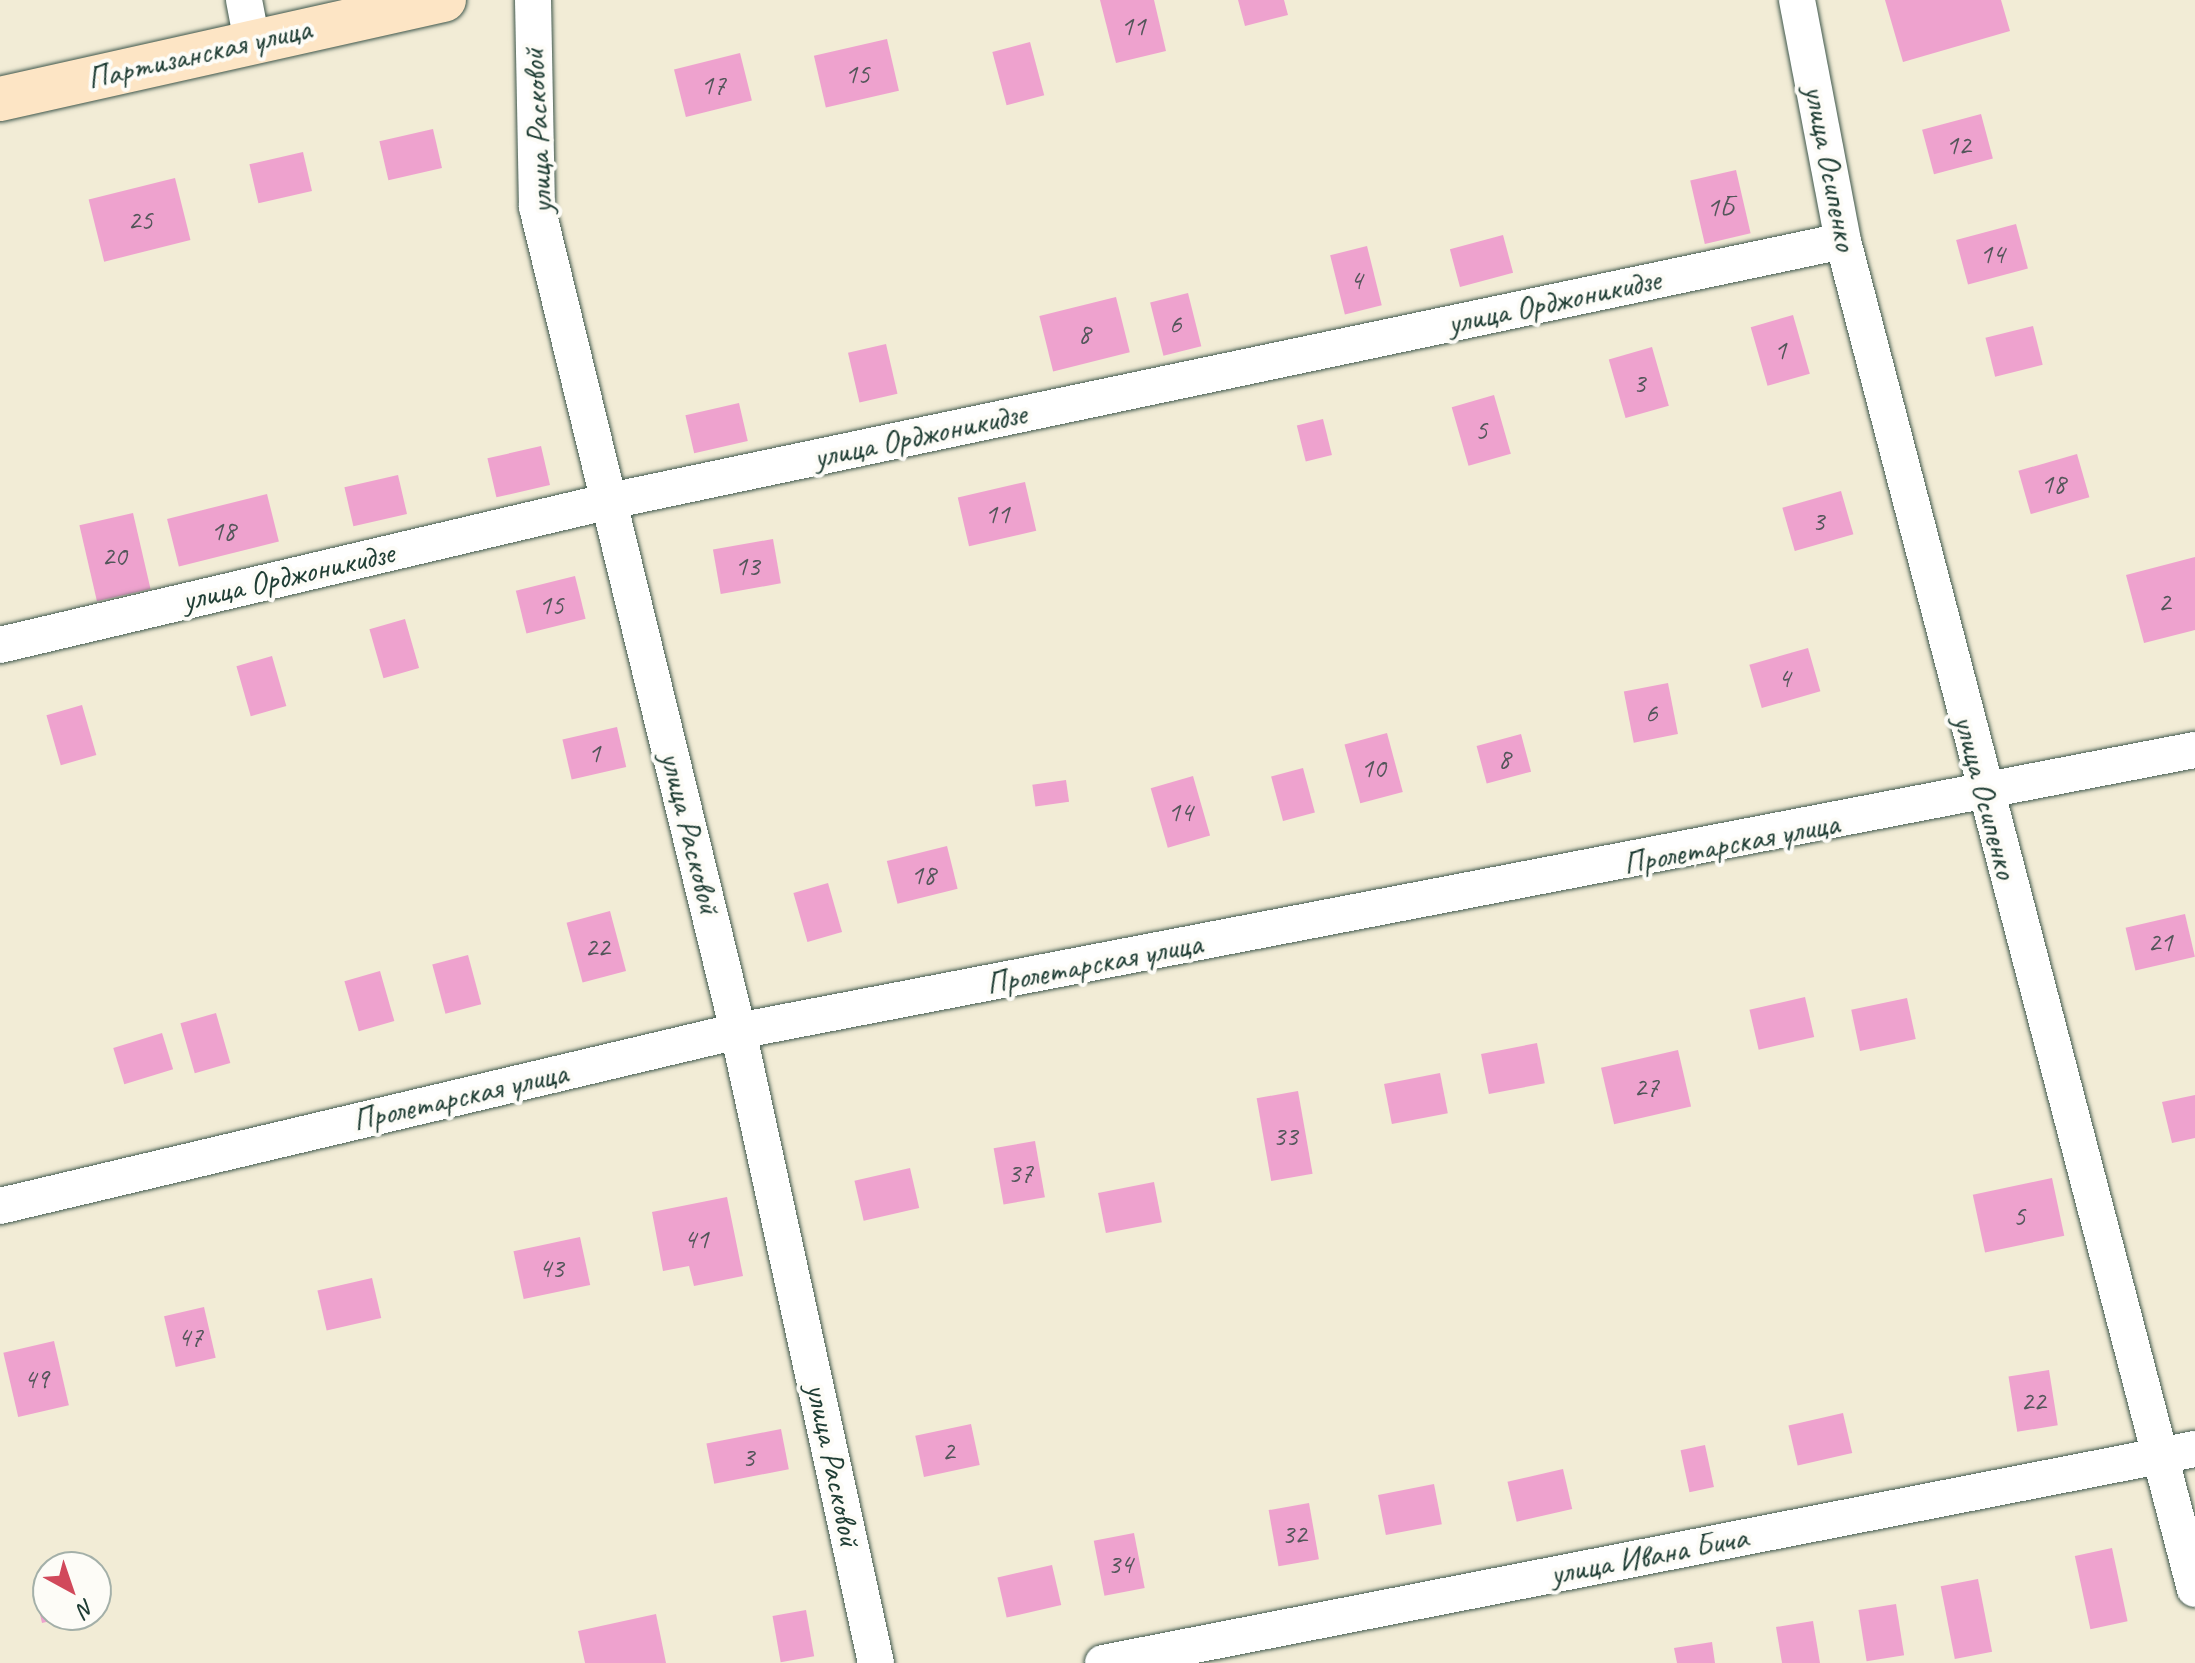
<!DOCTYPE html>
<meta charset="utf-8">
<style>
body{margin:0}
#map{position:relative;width:2195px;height:1663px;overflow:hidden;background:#f2ecd6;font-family:Caveat,sans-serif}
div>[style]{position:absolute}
.building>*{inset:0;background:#eea2ce;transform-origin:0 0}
.roads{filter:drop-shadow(0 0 2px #3f574c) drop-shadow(0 0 2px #3f574c)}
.minor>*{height:36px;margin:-18px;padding:0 18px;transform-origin:18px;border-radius:18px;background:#fff}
.secondary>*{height:44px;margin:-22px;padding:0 22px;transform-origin:22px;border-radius:22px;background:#fde5c5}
span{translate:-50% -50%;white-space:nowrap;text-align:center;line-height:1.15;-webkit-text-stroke:8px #fdfcf7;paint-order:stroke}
.number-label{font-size:28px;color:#53565a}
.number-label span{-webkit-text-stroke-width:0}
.street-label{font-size:32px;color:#1f3d34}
.north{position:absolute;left:32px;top:1551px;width:80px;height:80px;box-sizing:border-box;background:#fdfcf7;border:2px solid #a4b0a9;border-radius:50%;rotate:140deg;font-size:22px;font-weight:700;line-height:32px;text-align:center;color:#1f3d34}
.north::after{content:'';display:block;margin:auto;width:28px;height:36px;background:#d1495b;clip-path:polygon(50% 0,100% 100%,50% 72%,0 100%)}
</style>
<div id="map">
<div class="building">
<i style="clip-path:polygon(1100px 0,1154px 0,1166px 51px,1116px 63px)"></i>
<i style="clip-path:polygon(1238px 0,1284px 0,1288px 15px,1245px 26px)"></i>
<i style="clip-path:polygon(1885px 0,2001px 0,2010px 31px,1903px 62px)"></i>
<i style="left:887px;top:39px;width:53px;height:75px;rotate:77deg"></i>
<i style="left:1030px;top:42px;width:55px;height:39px;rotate:75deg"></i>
<i style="left:740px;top:53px;width:49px;height:68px;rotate:76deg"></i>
<i style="left:1981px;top:114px;width:46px;height:61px;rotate:75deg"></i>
<i style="left:433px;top:129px;width:40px;height:55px;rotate:77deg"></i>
<i style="left:303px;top:152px;width:40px;height:55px;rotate:77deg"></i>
<i style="left:1736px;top:170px;width:65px;height:47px;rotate:77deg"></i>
<i style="left:175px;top:178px;width:64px;height:89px;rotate:76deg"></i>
<i style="left:2016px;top:224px;width:46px;height:62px;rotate:75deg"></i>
<i style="left:1503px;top:235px;width:39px;height:55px;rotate:75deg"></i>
<i style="left:1367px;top:246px;width:61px;height:38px;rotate:76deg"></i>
<i style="left:1188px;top:293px;width:55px;height:39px;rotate:76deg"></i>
<i style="left:1116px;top:297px;width:57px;height:79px;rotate:76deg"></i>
<i style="left:1793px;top:315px;width:61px;height:44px;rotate:74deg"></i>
<i style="left:2033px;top:326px;width:40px;height:49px;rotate:76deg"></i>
<i style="left:886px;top:344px;width:51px;height:39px;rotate:77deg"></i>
<i style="left:1652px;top:347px;width:61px;height:45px;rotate:74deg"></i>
<i style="left:1494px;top:395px;width:61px;height:44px;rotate:74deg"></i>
<i style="left:739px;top:403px;width:39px;height:55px;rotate:77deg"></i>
<i style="left:1323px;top:419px;width:37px;height:27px;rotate:76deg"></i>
<i style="left:541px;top:446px;width:40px;height:55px;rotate:77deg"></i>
<i style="left:2077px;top:454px;width:45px;height:61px;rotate:74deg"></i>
<i style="left:398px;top:475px;width:40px;height:55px;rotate:77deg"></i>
<i style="left:1025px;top:482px;width:50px;height:69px;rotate:77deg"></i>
<i style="left:1841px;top:491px;width:45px;height:61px;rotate:74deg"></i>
<i style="left:267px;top:494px;width:49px;height:103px;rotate:76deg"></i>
<i style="left:133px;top:513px;width:78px;height:55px;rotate:77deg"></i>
<i style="left:773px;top:539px;width:45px;height:61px;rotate:80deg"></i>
<i style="clip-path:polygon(2195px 557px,2195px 630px,2144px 643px,2126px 575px)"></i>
<i style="left:575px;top:576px;width:44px;height:61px;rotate:76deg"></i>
<i style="left:405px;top:619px;width:51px;height:37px;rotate:74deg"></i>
<i style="left:1808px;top:648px;width:45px;height:61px;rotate:74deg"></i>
<i style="left:272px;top:656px;width:52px;height:37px;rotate:74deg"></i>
<i style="left:1668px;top:683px;width:52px;height:45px;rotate:79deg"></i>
<i style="left:82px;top:705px;width:52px;height:37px;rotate:74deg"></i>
<i style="left:617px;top:727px;width:41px;height:56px;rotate:77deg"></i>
<i style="left:1387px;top:733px;width:61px;height:44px;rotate:75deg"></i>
<i style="left:1521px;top:734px;width:39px;height:46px;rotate:75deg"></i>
<i style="left:1303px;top:768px;width:46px;height:33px;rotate:75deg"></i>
<i style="left:1193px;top:776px;width:62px;height:44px;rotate:74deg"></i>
<i style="left:1066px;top:780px;width:22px;height:34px;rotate:82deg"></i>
<i style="left:947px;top:846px;width:44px;height:62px;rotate:76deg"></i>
<i style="left:828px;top:883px;width:51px;height:36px;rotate:74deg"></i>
<i style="left:610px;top:911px;width:62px;height:45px;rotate:75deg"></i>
<i style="left:2185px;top:914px;width:44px;height:61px;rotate:77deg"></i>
<i style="left:468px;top:955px;width:51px;height:37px;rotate:75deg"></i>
<i style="left:380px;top:971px;width:52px;height:37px;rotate:74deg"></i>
<i style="left:1805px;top:997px;width:41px;height:57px;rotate:77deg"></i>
<i style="left:1907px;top:998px;width:42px;height:57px;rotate:78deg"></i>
<i style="left:216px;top:1013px;width:52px;height:37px;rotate:74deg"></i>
<i style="left:162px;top:1033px;width:38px;height:51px;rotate:73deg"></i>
<i style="left:1537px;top:1043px;width:41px;height:57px;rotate:79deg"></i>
<i style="left:1678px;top:1050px;width:58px;height:79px;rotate:77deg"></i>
<i style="left:1440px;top:1073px;width:41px;height:57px;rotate:79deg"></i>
<i style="left:1298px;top:1091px;width:84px;height:42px;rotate:80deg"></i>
<i style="clip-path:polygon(2195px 1095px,2195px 1138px,2172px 1143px,2162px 1102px)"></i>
<i style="left:1035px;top:1141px;width:57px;height:42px;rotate:80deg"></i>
<i style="left:910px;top:1168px;width:41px;height:57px;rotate:77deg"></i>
<i style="left:2052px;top:1178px;width:59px;height:81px;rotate:78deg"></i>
<i style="left:1154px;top:1182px;width:41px;height:57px;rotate:79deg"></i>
<i style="clip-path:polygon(727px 1197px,743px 1276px,694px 1286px,689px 1266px,663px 1271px,652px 1212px)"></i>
<i style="left:580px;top:1237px;width:49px;height:68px;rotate:78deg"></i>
<i style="left:372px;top:1278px;width:41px;height:56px;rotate:77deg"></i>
<i style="left:204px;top:1307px;width:52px;height:41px;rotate:77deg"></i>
<i style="left:54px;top:1341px;width:66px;height:52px;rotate:77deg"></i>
<i style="left:2049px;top:1370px;width:56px;height:41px;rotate:81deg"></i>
<i style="left:1843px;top:1413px;width:41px;height:56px;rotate:77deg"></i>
<i style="left:971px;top:1424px;width:42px;height:57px;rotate:78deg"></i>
<i style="left:781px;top:1429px;width:41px;height:76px;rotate:79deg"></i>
<i style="left:1705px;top:1445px;width:43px;height:25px;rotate:78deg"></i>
<i style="left:1563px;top:1469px;width:41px;height:57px;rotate:77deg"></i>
<i style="left:1434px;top:1484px;width:41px;height:57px;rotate:79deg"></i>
<i style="left:1309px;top:1503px;width:57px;height:41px;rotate:80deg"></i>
<i style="left:1134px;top:1533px;width:56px;height:41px;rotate:79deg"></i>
<i style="left:2112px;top:1548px;width:75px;height:38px;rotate:78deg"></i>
<i style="left:1052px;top:1565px;width:41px;height:56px;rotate:77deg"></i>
<i style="clip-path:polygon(48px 1579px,48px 1615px,72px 1616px,42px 1623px,33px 1583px)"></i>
<i style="left:1978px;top:1579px;width:74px;height:38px;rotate:79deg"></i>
<i style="left:1896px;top:1604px;width:52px;height:38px;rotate:81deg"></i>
<i style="left:806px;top:1610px;width:47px;height:34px;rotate:80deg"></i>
<i style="clip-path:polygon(656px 1614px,666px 1663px,585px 1663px,578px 1631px)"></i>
<i style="clip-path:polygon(1813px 1621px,1820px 1663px,1782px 1663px,1776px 1627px)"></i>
<i style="clip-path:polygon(1712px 1642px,1715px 1663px,1677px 1663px,1674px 1648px)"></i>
</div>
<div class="roads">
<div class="minor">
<i style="left:244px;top:0;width:43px;rotate:79.2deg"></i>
<i style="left:533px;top:0;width:207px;rotate:88.9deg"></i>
<i style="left:537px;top:207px;width:848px;rotate:76.29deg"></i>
<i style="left:738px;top:1031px;width:647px;rotate:77.68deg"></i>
<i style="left:1797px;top:0;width:245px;rotate:79.2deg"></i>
<i style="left:1843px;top:241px;width:1393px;rotate:75.37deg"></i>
<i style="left:0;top:645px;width:627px;rotate:-13.28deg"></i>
<i style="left:610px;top:501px;width:1260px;rotate:-11.91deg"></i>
<i style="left:0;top:1206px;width:758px;rotate:-13.34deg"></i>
<i style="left:738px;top:1031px;width:1484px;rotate:-10.92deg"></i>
<i style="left:1103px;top:1663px;width:1113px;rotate:-11.09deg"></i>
</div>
<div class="secondary">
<i style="left:0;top:99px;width:455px;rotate:-12.6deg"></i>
</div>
</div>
<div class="number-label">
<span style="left:1133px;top:26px">11</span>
<span style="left:857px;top:74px">15</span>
<span style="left:713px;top:85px">17</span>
<span style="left:1958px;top:145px">12</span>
<span style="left:1720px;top:207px">1Б</span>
<span style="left:140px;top:220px">25</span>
<span style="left:1992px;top:254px">14</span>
<span style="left:1356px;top:280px">4</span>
<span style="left:1175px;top:324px">6</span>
<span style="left:1084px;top:334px">8</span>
<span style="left:1780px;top:350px">1</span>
<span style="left:1639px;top:383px">3</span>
<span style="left:1481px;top:430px">5</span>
<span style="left:2053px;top:484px">18</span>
<span style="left:997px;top:514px">11</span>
<span style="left:1818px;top:521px">3</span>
<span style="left:223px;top:531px">18</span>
<span style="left:114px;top:556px">20</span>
<span style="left:747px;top:566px">13</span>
<span style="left:2164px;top:602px">2</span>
<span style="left:551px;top:605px">15</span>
<span style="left:1784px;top:678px">4</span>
<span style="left:1651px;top:713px">6</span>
<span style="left:594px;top:753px">1</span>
<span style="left:1504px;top:759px">8</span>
<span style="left:1373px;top:768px">10</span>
<span style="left:1180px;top:812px">14</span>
<span style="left:923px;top:875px">18</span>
<span style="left:2160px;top:942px">21</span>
<span style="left:597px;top:947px">22</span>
<span style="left:1646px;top:1087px">27</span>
<span style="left:1285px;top:1136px">33</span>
<span style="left:1020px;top:1173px">37</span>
<span style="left:2019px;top:1216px">5</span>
<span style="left:696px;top:1239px">41</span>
<span style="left:551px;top:1268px">43</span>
<span style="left:190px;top:1337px">47</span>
<span style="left:36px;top:1379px">49</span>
<span style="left:2033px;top:1401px">22</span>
<span style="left:948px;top:1451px">2</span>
<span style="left:748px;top:1457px">3</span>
<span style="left:1294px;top:1534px">32</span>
<span style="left:1120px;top:1564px">34</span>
</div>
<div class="street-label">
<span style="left:199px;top:54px;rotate:-13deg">Партизанская улица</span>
<span style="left:538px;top:131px;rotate:-93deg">улица Расковой</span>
<span style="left:1830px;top:168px;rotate:79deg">улица Осипенко</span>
<span style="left:1554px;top:302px;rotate:-12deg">улица Орджоникидзе</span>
<span style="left:920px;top:436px;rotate:-12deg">улица Орджоникидзе</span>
<span style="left:288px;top:577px;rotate:-13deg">улица Орджоникидзе</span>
<span style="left:1985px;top:797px;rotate:75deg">улица Осипенко</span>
<span style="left:690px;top:833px;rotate:76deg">улица Расковой</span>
<span style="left:1731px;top:844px;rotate:-11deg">Пролетарская улица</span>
<span style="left:1094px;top:964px;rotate:-11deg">Пролетарская улица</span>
<span style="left:460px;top:1097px;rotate:-13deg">Пролетарская улица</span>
<span style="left:833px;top:1465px;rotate:78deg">улица Расковой</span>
<span style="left:1649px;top:1556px;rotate:-11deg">улица Ивана Бича</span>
</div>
<div class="north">N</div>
</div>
